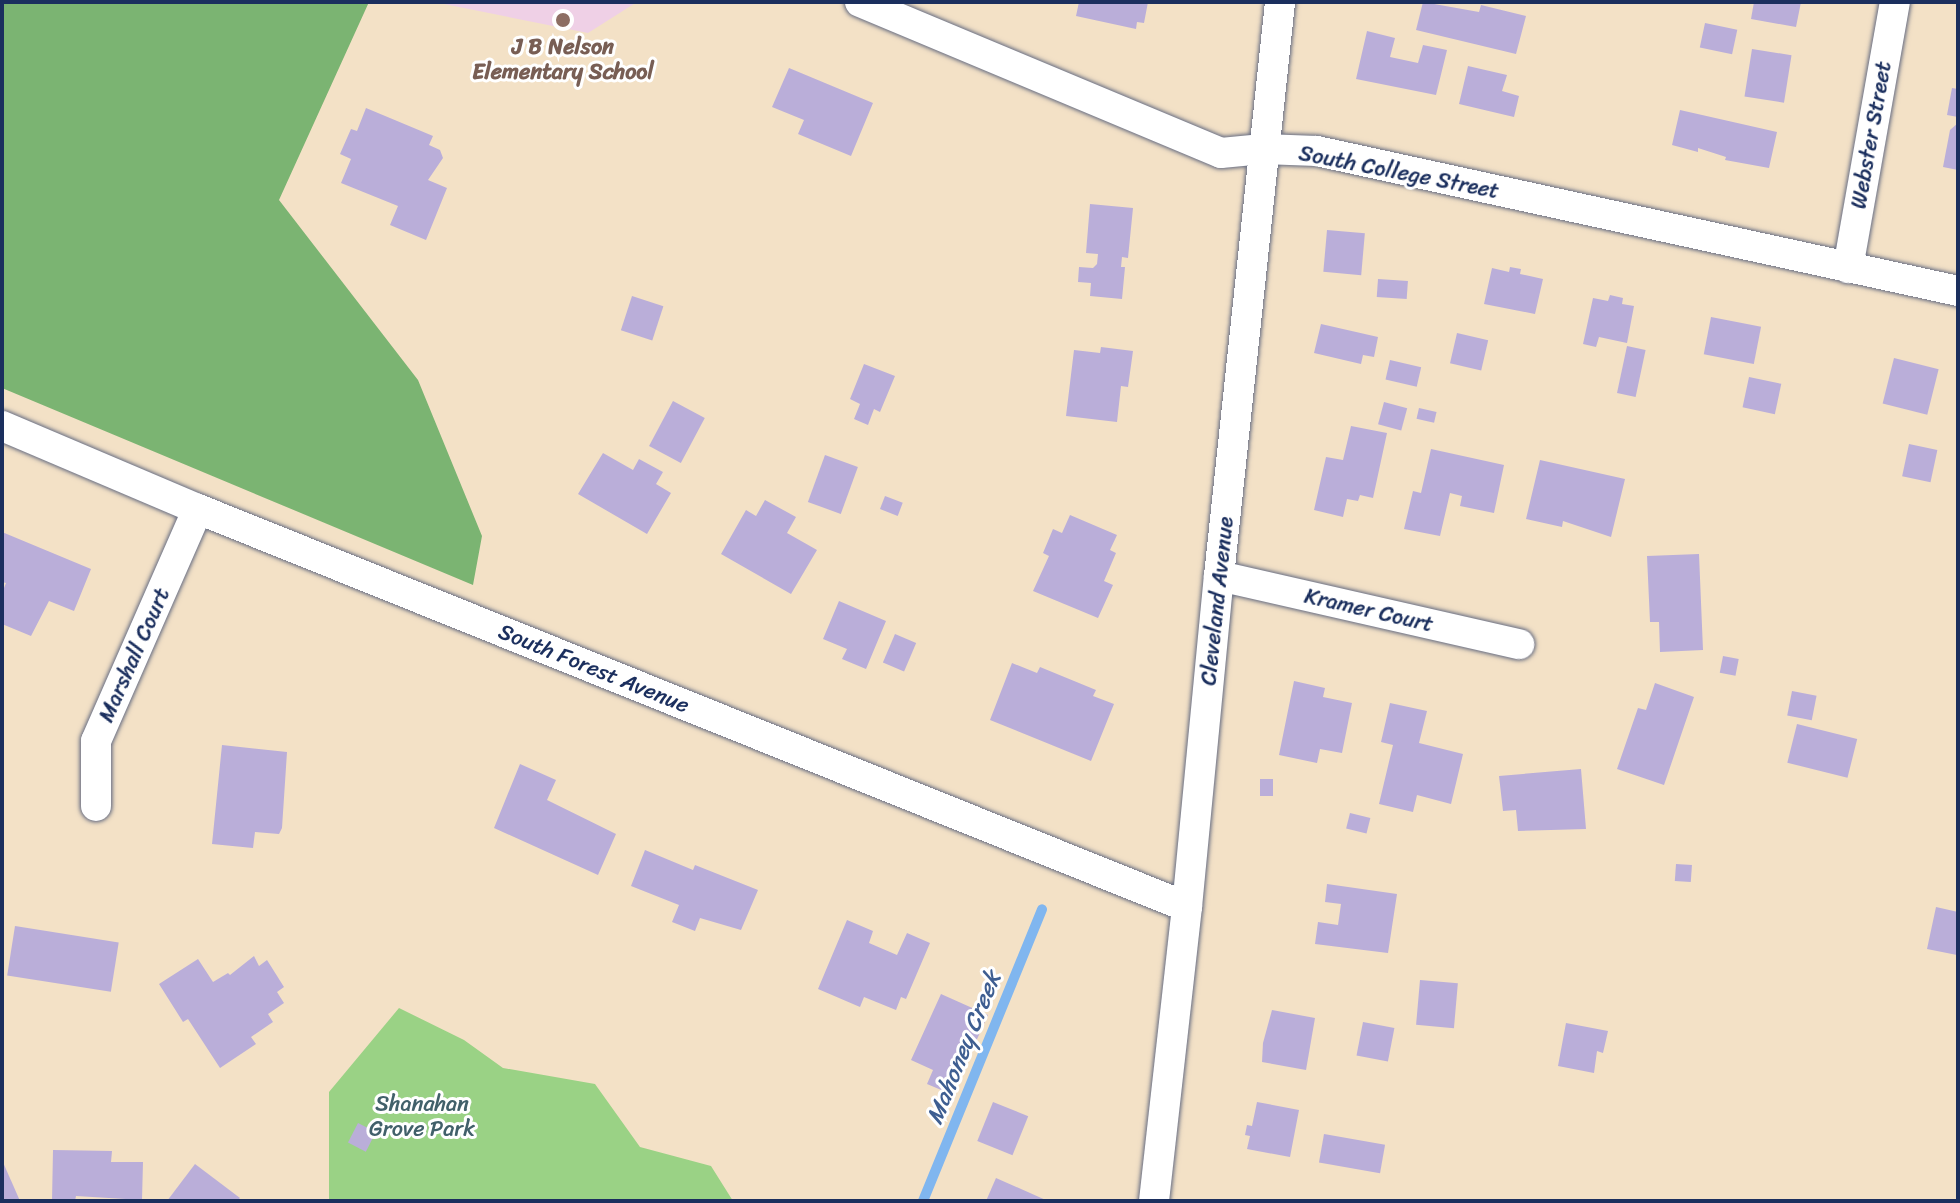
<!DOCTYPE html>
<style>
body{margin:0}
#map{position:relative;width:1960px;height:1203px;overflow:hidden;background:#f3e1c6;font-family:Sriracha,sans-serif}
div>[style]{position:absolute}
.built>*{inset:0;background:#efd0e6}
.green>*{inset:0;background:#9ad285}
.forest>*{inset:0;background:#7bb472}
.stream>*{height:10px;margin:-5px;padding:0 5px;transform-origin:5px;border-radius:5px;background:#80b6ef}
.building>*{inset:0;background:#baaed9;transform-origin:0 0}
.roads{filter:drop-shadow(0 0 2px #676d82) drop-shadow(0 0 2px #676d82)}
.street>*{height:30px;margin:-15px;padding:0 15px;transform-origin:15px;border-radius:15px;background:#fff}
.dots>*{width:22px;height:22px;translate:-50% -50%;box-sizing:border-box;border:4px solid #fff;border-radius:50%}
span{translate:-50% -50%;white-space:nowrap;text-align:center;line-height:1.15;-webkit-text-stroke:6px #fff;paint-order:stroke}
.education-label{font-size:22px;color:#785e54;font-weight:700}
.street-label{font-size:22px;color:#1b2f5e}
.park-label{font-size:22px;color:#41606a}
.water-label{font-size:24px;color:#3e5e91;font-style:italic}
.frame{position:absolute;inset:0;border:4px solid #1b2f5e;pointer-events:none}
</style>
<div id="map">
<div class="built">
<i style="clip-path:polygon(434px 2px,637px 2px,588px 33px)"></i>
</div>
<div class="green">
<i style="clip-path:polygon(399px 1008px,464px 1040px,503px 1068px,595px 1084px,640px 1147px,711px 1166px,733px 1201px,329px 1201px,329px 1092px)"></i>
</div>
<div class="forest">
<i style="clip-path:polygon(2px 2px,369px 2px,279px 200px,418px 380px,482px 536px,473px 585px,2px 388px)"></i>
</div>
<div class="stream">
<i style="left:923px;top:1201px;width:315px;rotate:-67.8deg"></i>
</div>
<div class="building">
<i style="clip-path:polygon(1079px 2px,1148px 2px,1144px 23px,1137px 22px,1136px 29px,1076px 16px)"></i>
<i style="clip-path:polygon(1423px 2px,1479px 12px,1481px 5px,1526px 16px,1516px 54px,1416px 30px)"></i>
<i style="clip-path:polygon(1754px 2px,1801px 2px,1796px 27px,1751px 19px)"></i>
<i style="left:1705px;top:23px;width:33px;height:25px;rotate:12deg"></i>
<i style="clip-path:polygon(1367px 31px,1395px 38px,1390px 57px,1418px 63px,1423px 45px,1447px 50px,1436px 95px,1356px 79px)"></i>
<i style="left:1752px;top:49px;width:40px;height:48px;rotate:9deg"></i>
<i style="clip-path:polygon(1468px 66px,1507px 75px,1502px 91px,1519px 96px,1514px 117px,1459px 104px)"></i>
<i style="clip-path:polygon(789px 68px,873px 103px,851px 156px,798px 134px,804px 120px,772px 107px)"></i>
<i style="clip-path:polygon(1952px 88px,1958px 89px,1958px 117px,1947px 115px)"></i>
<i style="clip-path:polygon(366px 108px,433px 136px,429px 145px,440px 150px,443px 158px,428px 180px,447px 188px,426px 240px,390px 225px,398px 206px,341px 183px,351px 159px,340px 154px,351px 129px,357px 131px)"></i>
<i style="clip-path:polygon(1680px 110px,1777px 132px,1769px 168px,1725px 160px,1726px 157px,1698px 148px,1698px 152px,1672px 145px)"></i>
<i style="clip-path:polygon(1958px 123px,1958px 170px,1943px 167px,1950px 130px)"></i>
<i style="clip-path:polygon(1090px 204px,1133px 208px,1128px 258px,1122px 257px,1121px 267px,1125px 267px,1122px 299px,1090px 296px,1091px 283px,1078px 282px,1079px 267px,1093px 268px,1097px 264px,1098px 254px,1086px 253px)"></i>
<i style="left:1327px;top:230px;width:38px;height:42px;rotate:5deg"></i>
<i style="clip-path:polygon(1510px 267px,1521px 269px,1520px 274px,1543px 279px,1535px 314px,1484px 304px,1492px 268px,1509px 272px)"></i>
<i style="left:1378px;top:279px;width:30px;height:18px;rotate:4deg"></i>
<i style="clip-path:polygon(1610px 295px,1623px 298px,1622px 304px,1634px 306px,1627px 343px,1599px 337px,1596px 347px,1583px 344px,1593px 298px,1608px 301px)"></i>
<i style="left:632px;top:296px;width:33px;height:36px;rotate:18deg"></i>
<i style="left:1711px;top:317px;width:51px;height:38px;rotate:11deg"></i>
<i style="clip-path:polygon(1321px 324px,1378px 337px,1374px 357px,1363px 355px,1361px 364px,1314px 353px)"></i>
<i style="left:1457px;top:333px;width:32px;height:31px;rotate:13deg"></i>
<i style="left:1627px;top:346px;width:19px;height:48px;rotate:12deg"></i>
<i style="clip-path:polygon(1101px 347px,1133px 351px,1128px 387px,1121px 386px,1117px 422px,1066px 416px,1074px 350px,1100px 353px)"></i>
<i style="left:1894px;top:358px;width:46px;height:47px;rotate:14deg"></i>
<i style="left:1390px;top:360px;width:32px;height:20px;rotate:13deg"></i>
<i style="clip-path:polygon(864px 364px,895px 376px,880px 412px,874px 409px,868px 425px,854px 419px,860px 404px,850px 399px)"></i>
<i style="left:1749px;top:377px;width:33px;height:31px;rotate:12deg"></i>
<i style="left:673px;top:401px;width:36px;height:51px;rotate:28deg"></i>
<i style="left:1384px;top:402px;width:24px;height:23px;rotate:15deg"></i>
<i style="left:1419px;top:408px;width:18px;height:11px;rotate:13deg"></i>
<i style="clip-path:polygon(1351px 426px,1387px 433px,1373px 498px,1360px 495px,1358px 501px,1347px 499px,1343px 517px,1314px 510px,1326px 457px,1343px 460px)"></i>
<i style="left:1909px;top:444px;width:29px;height:33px;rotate:12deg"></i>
<i style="clip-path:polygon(1431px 449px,1504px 465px,1494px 513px,1460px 506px,1462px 496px,1450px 493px,1440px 536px,1404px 529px,1413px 491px,1421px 493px)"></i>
<i style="clip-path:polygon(603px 453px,633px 470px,639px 459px,663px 472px,656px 484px,671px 493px,647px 534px,578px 494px)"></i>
<i style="left:825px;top:455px;width:35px;height:50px;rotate:20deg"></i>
<i style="clip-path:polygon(1540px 460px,1625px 479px,1611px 537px,1563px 521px,1562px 527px,1526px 519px)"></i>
<i style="left:885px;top:496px;width:19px;height:14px;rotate:21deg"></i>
<i style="clip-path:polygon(765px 500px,796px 517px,787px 533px,817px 550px,791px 594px,721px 554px,746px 510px,756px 516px)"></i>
<i style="clip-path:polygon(1070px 515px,1117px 535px,1110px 550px,1116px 553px,1104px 581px,1113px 585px,1098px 618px,1033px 591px,1049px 556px,1043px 553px,1053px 529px,1062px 533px)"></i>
<i style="clip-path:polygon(2px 532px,91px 569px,74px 611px,49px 601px,31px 636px,2px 624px,2px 593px,6px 583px,2px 582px)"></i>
<i style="clip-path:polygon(1699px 554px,1703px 650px,1660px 652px,1659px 622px,1650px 622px,1647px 556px)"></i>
<i style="clip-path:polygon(839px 601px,886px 621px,866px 669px,842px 659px,847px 649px,823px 639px)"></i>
<i style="left:895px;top:634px;width:23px;height:31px;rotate:23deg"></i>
<i style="left:1723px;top:656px;width:16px;height:17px;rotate:11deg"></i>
<i style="clip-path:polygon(1012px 663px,1037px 673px,1040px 667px,1096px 690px,1093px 696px,1114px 704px,1091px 761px,990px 720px)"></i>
<i style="clip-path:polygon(1294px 681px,1325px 688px,1323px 697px,1352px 703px,1342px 753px,1320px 749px,1317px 763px,1279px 755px)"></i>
<i style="clip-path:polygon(1655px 683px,1694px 697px,1664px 785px,1617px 769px,1638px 708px,1646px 710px)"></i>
<i style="left:1792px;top:691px;width:25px;height:25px;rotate:11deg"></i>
<i style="clip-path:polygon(1390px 703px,1427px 711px,1419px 743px,1463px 754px,1451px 804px,1417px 795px,1413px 812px,1379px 804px,1393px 745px,1381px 742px)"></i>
<i style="left:1797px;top:724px;width:62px;height:40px;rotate:14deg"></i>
<i style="clip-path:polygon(222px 745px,287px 752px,282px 828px,279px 834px,255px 832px,253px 848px,212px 844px)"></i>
<i style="clip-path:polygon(520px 764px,556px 780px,547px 800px,616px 834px,598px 875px,494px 828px)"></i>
<i style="clip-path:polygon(1581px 769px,1586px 829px,1518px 831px,1516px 810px,1503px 811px,1499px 776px)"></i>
<i style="left:1260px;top:779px;width:13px;height:17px"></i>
<i style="left:1350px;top:813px;width:21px;height:16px;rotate:14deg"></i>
<i style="clip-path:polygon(645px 850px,693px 870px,695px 865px,758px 890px,741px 930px,700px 918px,695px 931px,672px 922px,679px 905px,631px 886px)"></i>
<i style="left:1676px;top:864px;width:16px;height:17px;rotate:4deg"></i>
<i style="clip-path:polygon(1327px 884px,1397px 894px,1388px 953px,1315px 944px,1318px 922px,1338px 925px,1341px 904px,1325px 902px)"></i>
<i style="clip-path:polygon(1936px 907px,1958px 912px,1957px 955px,1927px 949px)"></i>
<i style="clip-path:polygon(847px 920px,873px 931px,869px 943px,897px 955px,907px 933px,930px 943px,906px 999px,901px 997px,896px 1010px,864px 997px,860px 1007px,818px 989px)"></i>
<i style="left:15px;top:926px;width:105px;height:50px;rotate:9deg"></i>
<i style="clip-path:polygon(254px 956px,259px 966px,267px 960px,284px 987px,277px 992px,284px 1003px,268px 1014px,273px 1022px,251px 1037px,256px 1044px,220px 1068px,188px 1019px,183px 1022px,159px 984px,198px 959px,213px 982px,228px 973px,230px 975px)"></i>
<i style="left:1420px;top:980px;width:38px;height:45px;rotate:5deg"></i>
<i style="clip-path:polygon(941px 994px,988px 1015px,958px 1081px,952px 1078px,946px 1092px,927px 1084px,933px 1070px,911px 1060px)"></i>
<i style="clip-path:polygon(1272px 1010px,1315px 1018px,1306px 1070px,1262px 1062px,1263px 1043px)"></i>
<i style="left:1363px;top:1022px;width:32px;height:34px;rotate:11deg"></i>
<i style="clip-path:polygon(1566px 1023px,1608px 1031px,1603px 1053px,1597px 1051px,1594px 1073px,1558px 1066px)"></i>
<i style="left:993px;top:1102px;width:38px;height:42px;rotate:22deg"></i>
<i style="clip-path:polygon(1257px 1102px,1299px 1110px,1290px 1157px,1247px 1149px,1250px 1136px,1245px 1135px,1247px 1125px,1252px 1126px)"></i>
<i style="left:358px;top:1123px;width:20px;height:22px;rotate:27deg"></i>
<i style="left:1324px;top:1134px;width:62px;height:29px;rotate:10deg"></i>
<i style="clip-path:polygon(53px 1150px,112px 1151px,111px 1162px,143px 1162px,142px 1200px,76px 1196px,75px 1201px,52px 1201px)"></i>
<i style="clip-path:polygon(2px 1160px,20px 1201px,2px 1201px)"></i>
<i style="clip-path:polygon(195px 1164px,240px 1198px,237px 1201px,167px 1201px)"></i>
<i style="clip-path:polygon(996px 1178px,1048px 1201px,986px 1201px)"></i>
</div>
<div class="roads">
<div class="street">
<i style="left:860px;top:2px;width:391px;rotate:22.7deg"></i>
<i style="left:1221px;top:153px;width:42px;rotate:-5.4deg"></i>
<i style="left:1263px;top:149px;width:54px;rotate:2.1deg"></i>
<i style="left:1317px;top:151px;width:656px;rotate:12.32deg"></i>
<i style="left:1848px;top:268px;width:270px;rotate:-80deg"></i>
<i style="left:2px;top:426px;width:213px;rotate:23deg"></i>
<i style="left:198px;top:509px;width:1066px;rotate:21.92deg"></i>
<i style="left:1219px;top:576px;width:308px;rotate:12.8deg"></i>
<i style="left:96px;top:806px;width:65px;rotate:-90deg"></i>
<i style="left:96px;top:741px;width:253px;rotate:-66.3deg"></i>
<i style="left:1154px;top:1201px;width:296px;rotate:-83.6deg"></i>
<i style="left:1187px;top:907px;width:333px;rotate:-84.5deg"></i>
<i style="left:1219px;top:576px;width:577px;rotate:-83.93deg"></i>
</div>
</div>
<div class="dots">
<i style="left:563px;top:20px;background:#8d6e63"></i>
</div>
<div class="education-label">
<span style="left:563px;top:59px">J B Nelson<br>Elementary School</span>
</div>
<div class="street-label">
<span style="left:1871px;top:135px;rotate:-80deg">Webster Street</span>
<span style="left:1399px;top:172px;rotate:11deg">South College Street</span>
<span style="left:1217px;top:601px;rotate:-84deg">Cleveland Avenue</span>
<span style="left:1369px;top:610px;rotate:13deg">Kramer Court</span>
<span style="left:134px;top:655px;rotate:-66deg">Marshall Court</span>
<span style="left:594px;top:668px;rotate:22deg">South Forest Avenue</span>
</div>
<div class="park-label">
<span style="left:422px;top:1116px">Shanahan<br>Grove Park</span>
</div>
<div class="water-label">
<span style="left:964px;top:1048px;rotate:-68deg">Mahoney Creek</span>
</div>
<div class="frame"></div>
</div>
